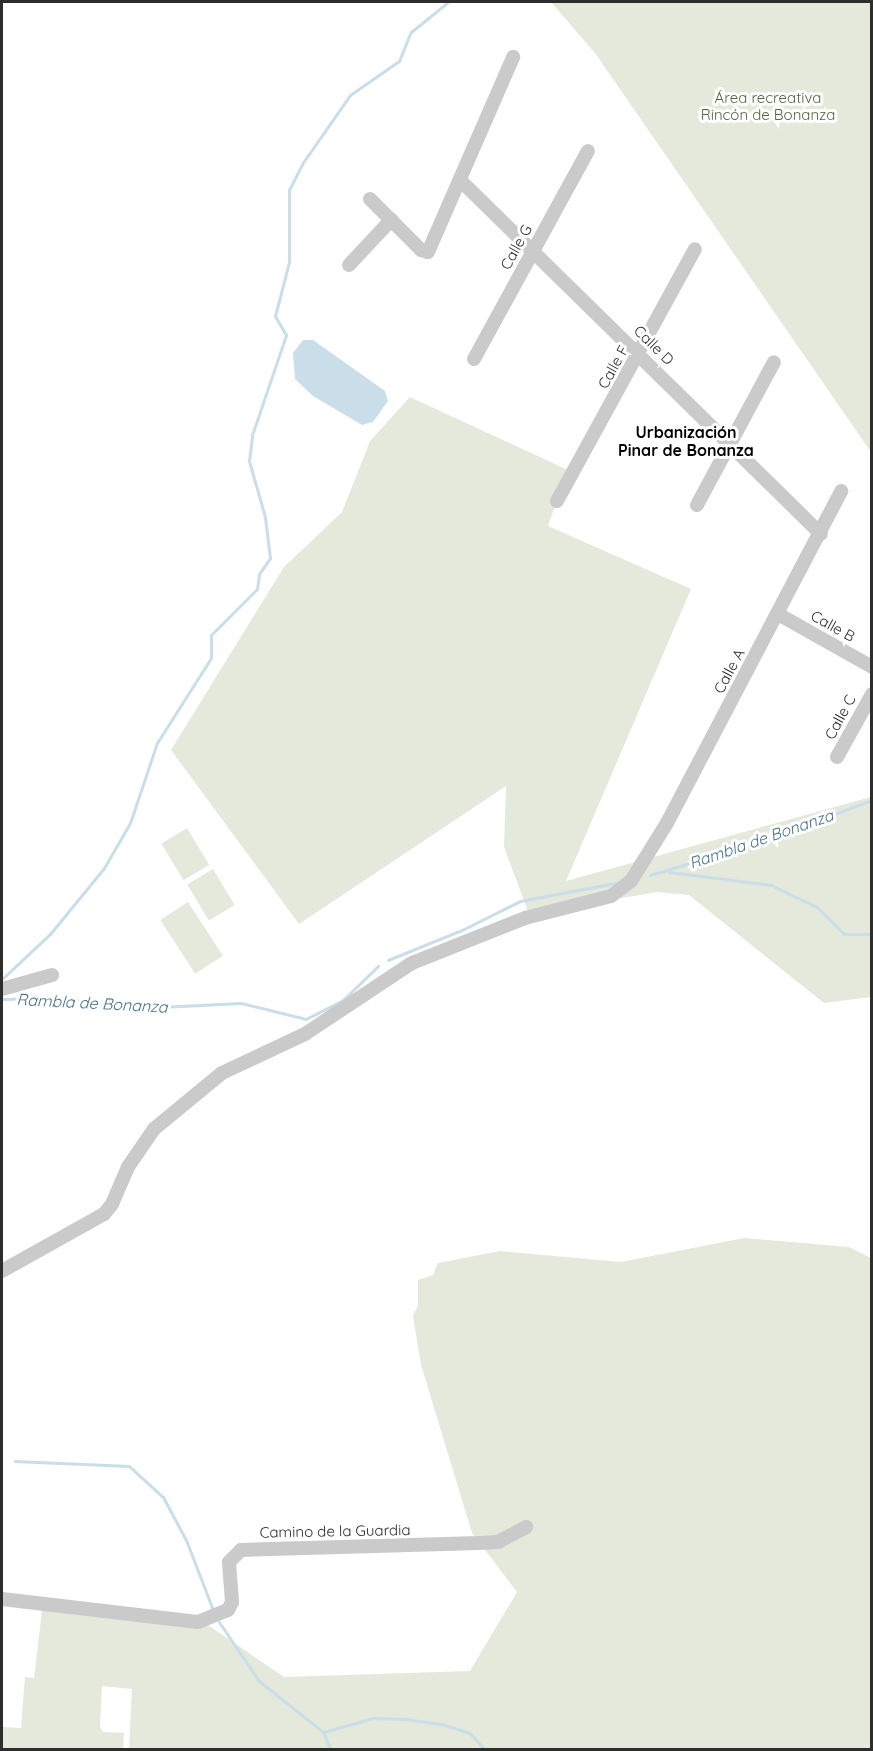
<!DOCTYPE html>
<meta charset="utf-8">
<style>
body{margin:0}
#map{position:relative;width:873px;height:1751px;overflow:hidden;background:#fff;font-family:Quicksand,sans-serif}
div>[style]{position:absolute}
.green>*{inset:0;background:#e4e9dc;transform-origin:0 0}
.water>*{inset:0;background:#c9dee8}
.stream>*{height:3px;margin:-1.5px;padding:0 1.5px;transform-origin:1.5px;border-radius:1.5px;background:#c9dee8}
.minor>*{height:14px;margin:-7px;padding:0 7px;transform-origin:7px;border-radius:7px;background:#cacaca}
span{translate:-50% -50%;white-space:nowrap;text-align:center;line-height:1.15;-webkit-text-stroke:6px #fff;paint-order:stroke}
.park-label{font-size:15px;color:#53653e}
.street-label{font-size:15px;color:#2d2d2d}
.neighbourhood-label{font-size:16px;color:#000;font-weight:700}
.water-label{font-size:16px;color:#427188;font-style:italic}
.frame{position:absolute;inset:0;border:3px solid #2d2d2d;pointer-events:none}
</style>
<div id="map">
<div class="green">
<i style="clip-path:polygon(551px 2px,871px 2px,871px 452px,595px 53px)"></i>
<i style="clip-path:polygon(410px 397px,568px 470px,548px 526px,691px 589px,566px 881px,871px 797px,871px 997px,824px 1003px,689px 895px,657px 892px,529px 914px,504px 847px,506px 786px,299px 924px,171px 750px,284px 567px,342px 512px,370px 441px)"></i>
<i style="left:187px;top:828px;width:43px;height:30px;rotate:59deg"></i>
<i style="left:213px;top:869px;width:42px;height:30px;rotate:59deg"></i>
<i style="left:188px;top:902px;width:64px;height:33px;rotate:57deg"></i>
<i style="clip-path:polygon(744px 1238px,849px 1247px,871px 1258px,871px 1749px,129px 1749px,132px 1689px,102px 1686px,100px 1727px,103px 1732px,124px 1733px,123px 1749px,2px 1749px,2px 1727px,21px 1728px,25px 1677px,34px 1678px,43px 1602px,205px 1623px,284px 1677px,470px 1671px,517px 1592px,472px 1533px,421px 1365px,413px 1316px,418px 1305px,418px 1280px,433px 1275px,438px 1263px,500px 1251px,621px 1262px)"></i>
</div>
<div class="water">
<i style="clip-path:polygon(303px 340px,313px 340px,385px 391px,388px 401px,373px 422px,362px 425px,313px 396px,295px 379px,293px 353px)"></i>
</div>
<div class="stream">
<i style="left:669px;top:872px;width:103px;rotate:7.3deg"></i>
<i style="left:771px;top:885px;width:51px;rotate:25.6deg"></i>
<i style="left:817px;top:907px;width:38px;rotate:45deg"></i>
<i style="left:844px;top:934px;width:28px"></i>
<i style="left:650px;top:875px;width:98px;rotate:-16.6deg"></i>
<i style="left:744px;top:847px;width:136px;rotate:-20.2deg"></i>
<i style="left:388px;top:960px;width:82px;rotate:-22.2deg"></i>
<i style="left:464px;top:929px;width:63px;rotate:-26.6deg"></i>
<i style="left:520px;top:901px;width:97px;rotate:-10.7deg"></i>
<i style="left:2px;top:979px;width:66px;rotate:-43.2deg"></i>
<i style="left:50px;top:934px;width:85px;rotate:-50.7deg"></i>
<i style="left:104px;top:868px;width:52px;rotate:-60deg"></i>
<i style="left:130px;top:823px;width:84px;rotate:-71.4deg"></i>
<i style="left:157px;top:743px;width:101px;rotate:-57.6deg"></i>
<i style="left:211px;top:658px;width:23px;rotate:-90deg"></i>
<i style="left:211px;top:635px;width:65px;rotate:-45deg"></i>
<i style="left:257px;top:589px;width:15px;rotate:-82deg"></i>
<i style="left:259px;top:574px;width:19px;rotate:-55deg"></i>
<i style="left:270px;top:558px;width:41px;rotate:-97deg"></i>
<i style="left:265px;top:517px;width:58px;rotate:-105.9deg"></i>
<i style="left:249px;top:461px;width:26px;rotate:-83deg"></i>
<i style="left:252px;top:435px;width:106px;rotate:-71.2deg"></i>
<i style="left:286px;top:335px;width:22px;rotate:-120deg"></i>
<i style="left:275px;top:316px;width:56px;rotate:-75.5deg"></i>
<i style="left:289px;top:262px;width:72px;rotate:-90deg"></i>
<i style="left:289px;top:190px;width:29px;rotate:-63deg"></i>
<i style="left:302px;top:164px;width:84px;rotate:-55.2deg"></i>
<i style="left:350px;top:95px;width:60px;rotate:-34.8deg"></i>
<i style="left:399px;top:61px;width:31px;rotate:-68deg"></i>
<i style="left:411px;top:32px;width:48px;rotate:-39deg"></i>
<i style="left:2px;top:999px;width:53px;rotate:-1.1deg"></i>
<i style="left:55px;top:998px;width:86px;rotate:6.7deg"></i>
<i style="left:140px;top:1008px;width:101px;rotate:-2.8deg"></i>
<i style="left:241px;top:1003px;width:67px;rotate:13.8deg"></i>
<i style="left:306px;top:1019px;width:42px;rotate:-27.2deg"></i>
<i style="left:343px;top:1000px;width:49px;rotate:-44.2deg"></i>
<i style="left:15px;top:1461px;width:114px;rotate:2.5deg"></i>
<i style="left:129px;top:1466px;width:46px;rotate:42.4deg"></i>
<i style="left:163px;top:1497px;width:49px;rotate:61.9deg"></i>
<i style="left:186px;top:1540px;width:75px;rotate:68.9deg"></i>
<i style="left:219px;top:1622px;width:71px;rotate:55.9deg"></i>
<i style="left:259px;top:1681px;width:82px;rotate:38.6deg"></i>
<i style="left:323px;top:1732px;width:20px;rotate:66deg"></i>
<i style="left:323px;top:1732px;width:52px;rotate:-15.6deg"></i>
<i style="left:373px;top:1718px;width:32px;rotate:2deg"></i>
<i style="left:405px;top:1719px;width:37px;rotate:8deg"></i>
<i style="left:442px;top:1724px;width:29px;rotate:18deg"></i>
<i style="left:470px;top:1733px;width:23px;rotate:49deg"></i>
</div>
<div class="minor">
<i style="left:461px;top:181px;width:504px;rotate:44.44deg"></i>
<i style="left:370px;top:199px;width:72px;rotate:45deg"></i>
<i style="left:421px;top:250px;width:7px;rotate:16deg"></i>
<i style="left:428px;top:252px;width:213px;rotate:-66.4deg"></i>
<i style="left:349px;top:265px;width:62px;rotate:-47deg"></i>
<i style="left:474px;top:359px;width:237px;rotate:-61.3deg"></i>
<i style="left:557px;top:501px;width:287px;rotate:-61.3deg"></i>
<i style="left:697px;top:505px;width:162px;rotate:-61.7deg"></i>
<i style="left:778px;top:614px;width:108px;rotate:29.4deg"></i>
<i style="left:837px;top:757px;width:72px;rotate:-60.9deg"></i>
<i style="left:2px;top:989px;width:52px;rotate:-15.6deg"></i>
<i style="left:2px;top:1271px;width:117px;rotate:-29.2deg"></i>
<i style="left:104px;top:1214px;width:13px;rotate:-51deg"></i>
<i style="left:112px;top:1204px;width:40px;rotate:-66.6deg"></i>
<i style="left:128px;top:1167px;width:46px;rotate:-55.6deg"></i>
<i style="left:154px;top:1129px;width:88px;rotate:-39.5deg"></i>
<i style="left:222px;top:1073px;width:92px;rotate:-25.2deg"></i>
<i style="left:305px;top:1034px;width:128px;rotate:-33.6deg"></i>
<i style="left:412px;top:963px;width:122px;rotate:-21.7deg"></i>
<i style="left:525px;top:918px;width:89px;rotate:-14.3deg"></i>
<i style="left:611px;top:896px;width:25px;rotate:-37deg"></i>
<i style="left:631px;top:881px;width:68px;rotate:-58.2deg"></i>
<i style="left:667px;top:823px;width:375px;rotate:-62.3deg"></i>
<i style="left:2px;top:1599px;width:197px;rotate:6.7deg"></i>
<i style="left:198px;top:1622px;width:32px;rotate:-22deg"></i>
<i style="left:228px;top:1610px;width:9px;rotate:-63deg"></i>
<i style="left:232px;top:1602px;width:40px;rotate:-94.3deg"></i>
<i style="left:229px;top:1562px;width:17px;rotate:-45deg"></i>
<i style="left:241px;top:1550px;width:238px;rotate:-1.7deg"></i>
<i style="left:479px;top:1543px;width:19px;rotate:-3deg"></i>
<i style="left:498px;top:1542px;width:32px;rotate:-28deg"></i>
</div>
<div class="park-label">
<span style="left:768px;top:106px">Área recreativa<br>Rincón de Bonanza</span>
</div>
<div class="street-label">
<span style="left:516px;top:247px;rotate:-61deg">Calle G</span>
<span style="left:654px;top:345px;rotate:44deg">Calle D</span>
<span style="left:613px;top:367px;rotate:-61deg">Calle F</span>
<span style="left:833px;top:626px;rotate:29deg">Calle B</span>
<span style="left:729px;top:671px;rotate:-62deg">Calle A</span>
<span style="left:840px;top:717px;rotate:-62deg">Calle C</span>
<span style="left:335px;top:1531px;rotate:-1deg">Camino de la Guardia</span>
</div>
<div class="neighbourhood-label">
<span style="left:686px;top:441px">Urbanización<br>Pinar de Bonanza</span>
</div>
<div class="water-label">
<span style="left:761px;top:839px;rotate:-19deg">Rambla de Bonanza</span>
<span style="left:92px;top:1003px;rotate:3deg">Rambla de Bonanza</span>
</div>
<div class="frame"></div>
</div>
